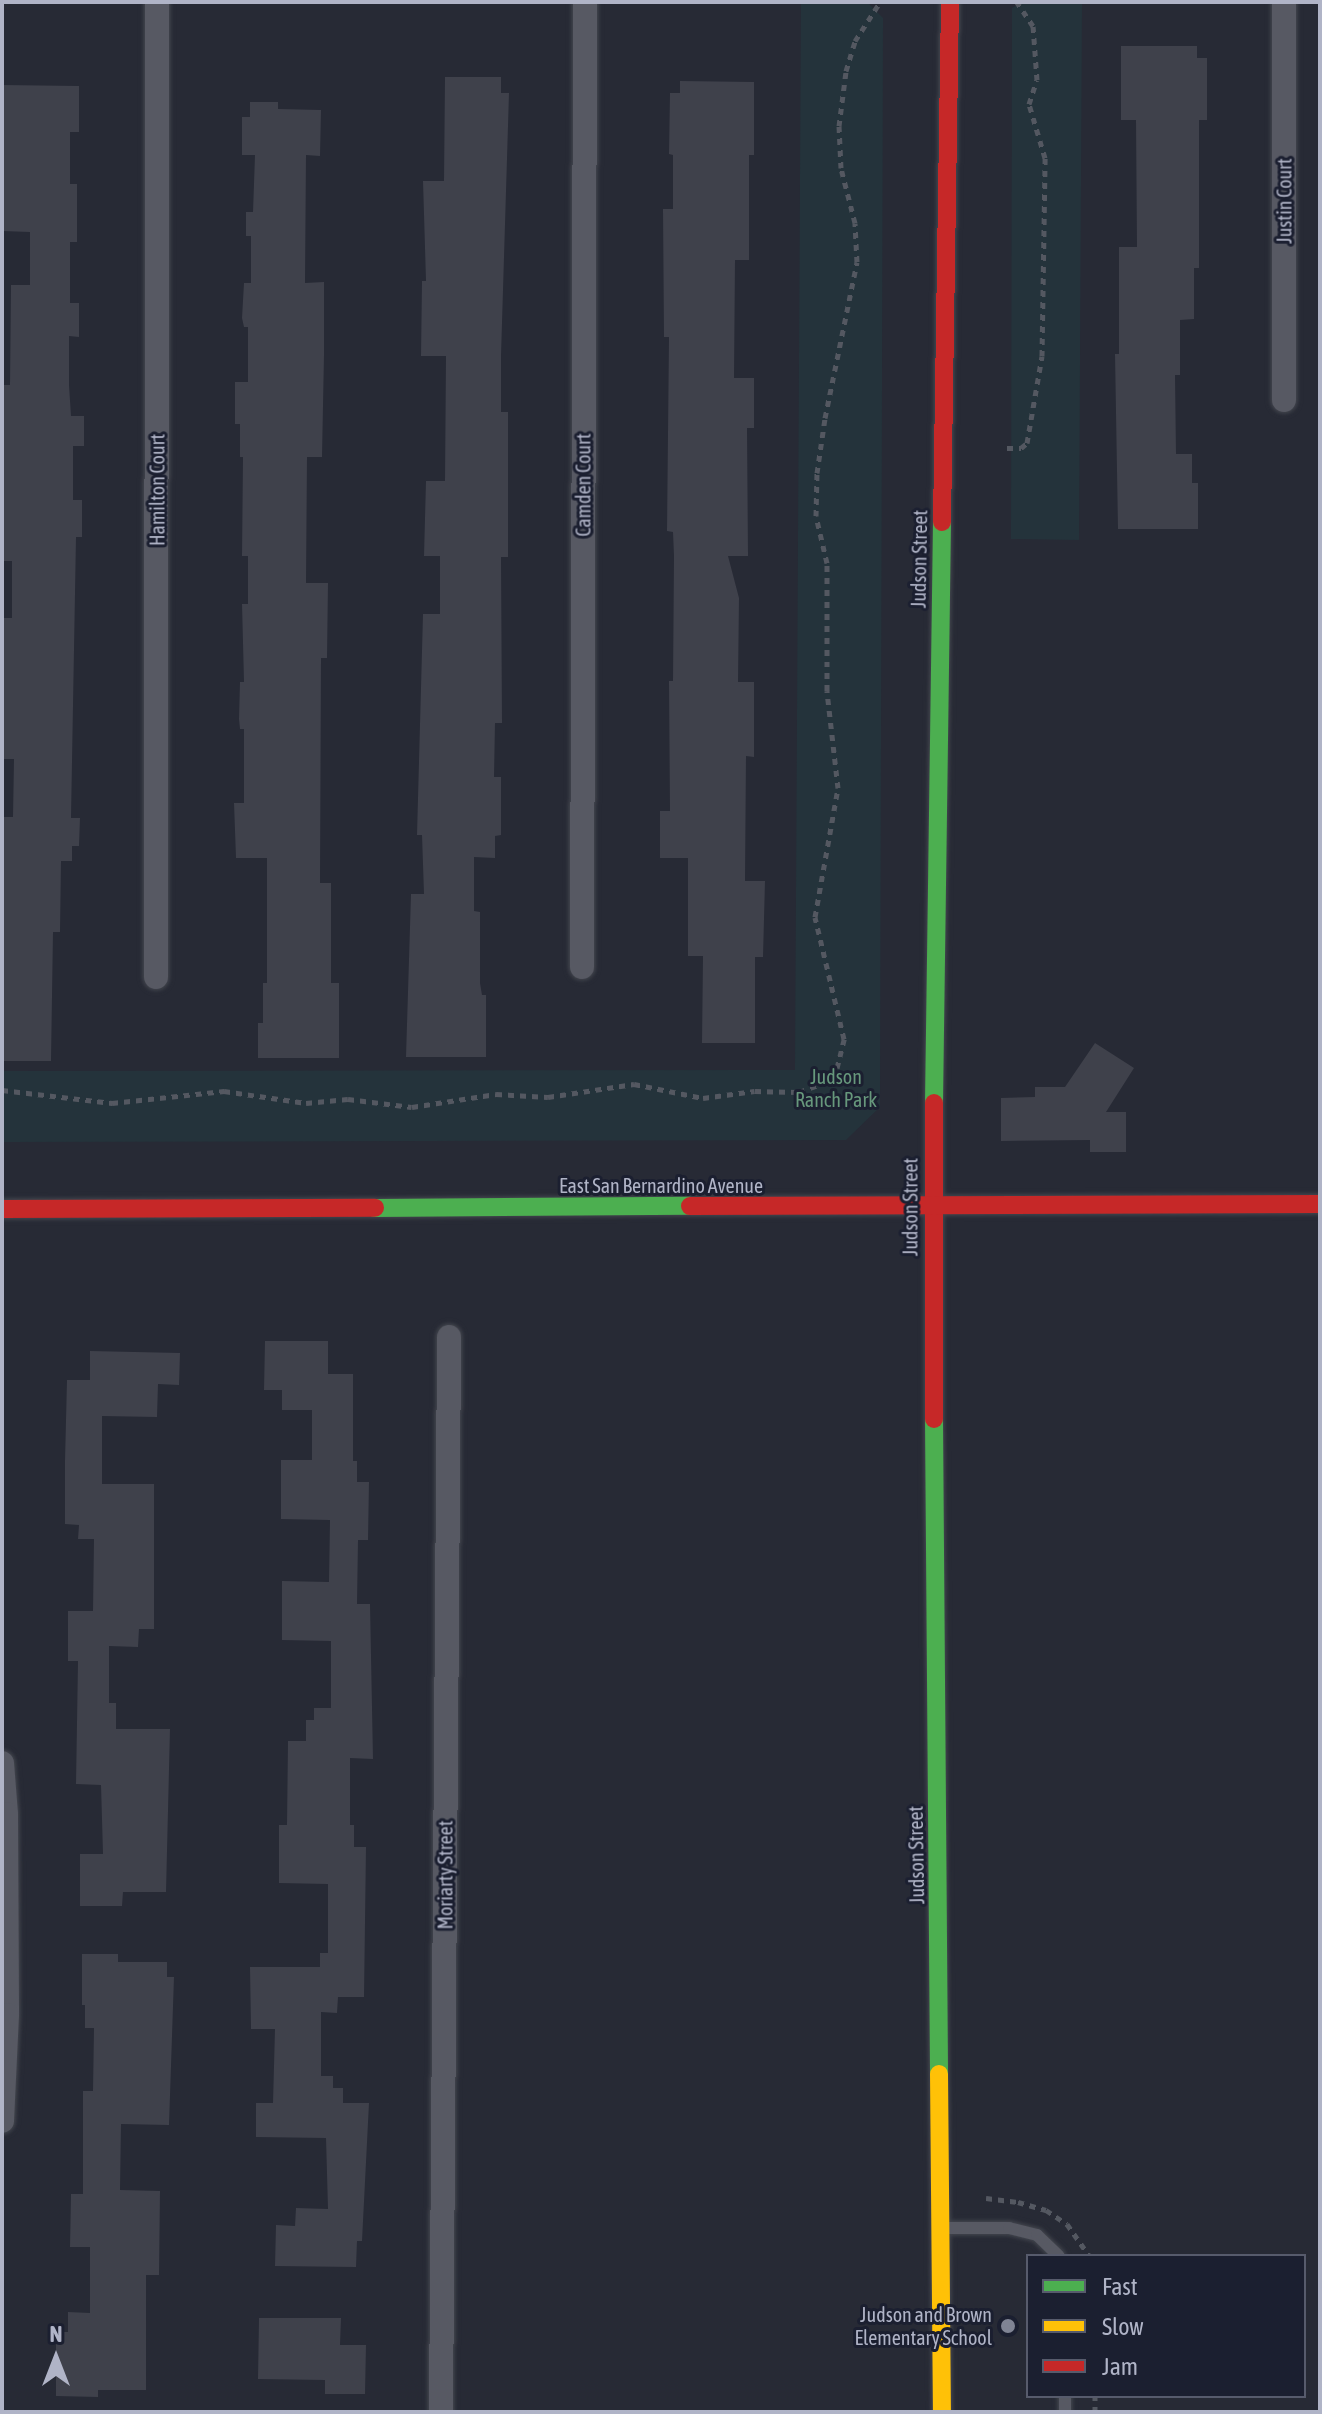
<!DOCTYPE html>
<style>
body{margin:0}
#map{position:relative;width:1322px;height:2414px;overflow:hidden;background:#272a35;font-family:"Asap Condensed",sans-serif}
div>[style]{position:absolute}
.green>*{inset:0;background:#24333b}
.building>*{inset:0;background:#3f414b}
.path>*{height:5px;margin-top:-2.5px;transform-origin:0;background:repeating-linear-gradient(90deg,#545861 0 6px,transparent 0 12px)}
.roads{filter:drop-shadow(0 0 2px #43464e) drop-shadow(0 0 2px #43464e)}
.lane>*{height:12px;margin:-6px;padding:0 6px;transform-origin:6px;border-radius:6px;background:#575963}
.street>*{height:24px;margin:-12px;padding:0 12px;transform-origin:12px;border-radius:12px;background:#575963}
.fast>*{height:18px;margin:-9px;padding:0 9px;transform-origin:9px;border-radius:9px;background:#4caf50}
.slow>*{height:18px;margin:-9px;padding:0 9px;transform-origin:9px;border-radius:9px;background:#ffc107}
.jam>*{height:18px;margin:-9px;padding:0 9px;transform-origin:9px;border-radius:9px;background:#c62828}
.dots>*{width:22px;height:22px;translate:-50% -50%;box-sizing:border-box;border:4px solid #1b1f30;border-radius:50%}
span{translate:-50% -50%;white-space:nowrap;text-align:center;line-height:1.15;-webkit-text-stroke:6px #1b1f30;paint-order:stroke}
.street-label{font-size:20px;color:#b0b4c7}
.park-label{font-size:20px;color:#67987c}
.poi-label{font-size:20px;color:#b0b4c7}
.right{translate:-100% -50%;text-align:right}
.frame{position:absolute;inset:0;border:4px solid #b0b4c7;pointer-events:none}
.legend{position:absolute;left:1026px;top:2254px;width:280px;height:144px;box-sizing:border-box;background:#1b1f30;border:2px solid #575b6c;margin:0;padding:10px 14px;list-style:none;font-size:24px;color:#b0b4c7}
.legend li{display:flex;align-items:center;gap:16px;height:40px}
.legend b{width:40px;border:2px solid #575b6c}
.north{position:absolute;left:16px;top:2318px;width:80px;height:80px;-webkit-text-stroke:6px #1b1f30;paint-order:stroke;rotate:0deg;font-size:22px;font-weight:700;line-height:32px;text-align:center;color:#b0b4c7}
.north::after{content:'';display:block;margin:auto;width:28px;height:36px;background:#b0b4c7;clip-path:polygon(50% 0,100% 100%,50% 72%,0 100%)}
</style>
<div id="map">
<div class="green">
<i style="clip-path:polygon(801px 2px,867px 2px,883px 18px,880px 1107px,846px 1140px,2px 1142px,2px 1071px,795px 1070px)"></i>
<i style="clip-path:polygon(1022px 2px,1082px 2px,1079px 540px,1011px 539px,1012px 8px)"></i>
</div>
<div class="building">
<i style="clip-path:polygon(1121px 46px,1197px 46px,1197px 58px,1207px 58px,1207px 120px,1199px 120px,1199px 268px,1194px 268px,1194px 319px,1180px 320px,1180px 375px,1175px 375px,1176px 454px,1192px 454px,1192px 483px,1198px 483px,1198px 529px,1118px 529px,1115px 354px,1119px 354px,1119px 247px,1137px 247px,1136px 120px,1121px 120px)"></i>
<i style="clip-path:polygon(445px 77px,501px 77px,501px 93px,509px 93px,501px 356px,501px 412px,508px 412px,508px 557px,501px 557px,502px 723px,495px 723px,494px 777px,501px 777px,501px 835px,495px 836px,495px 858px,474px 857px,474px 911px,480px 912px,480px 983px,482px 995px,486px 995px,486px 1057px,406px 1057px,411px 894px,424px 894px,422px 835px,417px 835px,423px 614px,440px 614px,440px 556px,424px 556px,426px 481px,445px 481px,446px 356px,421px 356px,422px 281px,426px 281px,423px 181px,444px 181px)"></i>
<i style="clip-path:polygon(680px 81px,754px 82px,754px 155px,749px 155px,749px 260px,735px 260px,734px 378px,754px 378px,754px 428px,747px 428px,748px 556px,728px 556px,739px 598px,738px 682px,754px 682px,754px 757px,746px 756px,745px 881px,765px 881px,763px 957px,755px 957px,755px 1043px,702px 1043px,703px 956px,688px 956px,688px 858px,660px 858px,660px 811px,670px 811px,669px 681px,673px 681px,674px 556px,673px 532px,667px 531px,669px 337px,664px 337px,663px 209px,673px 209px,673px 155px,669px 154px,670px 93px,680px 93px)"></i>
<i style="clip-path:polygon(2px 85px,79px 86px,79px 132px,70px 132px,70px 184px,77px 184px,77px 242px,70px 242px,70px 303px,79px 303px,79px 337px,69px 336px,69px 385px,71px 416px,84px 416px,84px 446px,73px 446px,73px 500px,82px 500px,82px 537px,76px 537px,71px 818px,80px 818px,79px 846px,72px 846px,72px 861px,61px 861px,60px 932px,53px 932px,51px 1061px,2px 1061px,2px 817px,13px 817px,14px 759px,2px 759px,2px 618px,12px 618px,12px 561px,2px 561px,2px 385px,10px 385px,11px 285px,30px 285px,30px 232px,2px 231px)"></i>
<i style="clip-path:polygon(250px 102px,278px 102px,278px 109px,321px 110px,320px 156px,306px 155px,305px 283px,324px 282px,324px 355px,322px 457px,307px 457px,306px 583px,328px 583px,327px 658px,321px 658px,320px 883px,331px 883px,331px 983px,339px 983px,339px 1058px,258px 1058px,258px 1023px,263px 1023px,263px 983px,267px 983px,267px 858px,236px 858px,234px 803px,244px 803px,244px 729px,240px 729px,239px 719px,240px 682px,244px 682px,242px 604px,248px 604px,248px 556px,242px 556px,243px 457px,240px 457px,240px 424px,235px 424px,235px 382px,248px 382px,248px 327px,244px 327px,242px 318px,244px 283px,251px 283px,251px 236px,246px 236px,246px 212px,253px 212px,255px 155px,242px 155px,242px 117px,250px 117px)"></i>
<i style="clip-path:polygon(1095px 1043px,1134px 1068px,1106px 1112px,1126px 1112px,1126px 1152px,1090px 1152px,1090px 1140px,1001px 1141px,1001px 1098px,1035px 1097px,1035px 1087px,1065px 1087px)"></i>
<i style="clip-path:polygon(265px 1341px,328px 1341px,328px 1374px,353px 1374px,353px 1461px,357px 1461px,357px 1482px,369px 1482px,368px 1540px,358px 1540px,357px 1604px,370px 1604px,373px 1759px,350px 1758px,350px 1825px,354px 1825px,354px 1847px,366px 1847px,364px 1997px,338px 1997px,337px 2013px,321px 2012px,321px 2076px,333px 2076px,333px 2088px,343px 2088px,343px 2103px,369px 2103px,362px 2241px,357px 2241px,356px 2267px,275px 2266px,276px 2225px,295px 2226px,296px 2208px,328px 2209px,326px 2138px,256px 2137px,256px 2103px,273px 2103px,275px 2029px,251px 2029px,250px 1967px,320px 1967px,320px 1953px,328px 1953px,328px 1884px,279px 1883px,279px 1825px,287px 1825px,288px 1741px,306px 1741px,306px 1720px,314px 1720px,314px 1708px,331px 1708px,331px 1641px,282px 1640px,282px 1581px,329px 1582px,330px 1520px,281px 1519px,281px 1460px,312px 1460px,312px 1410px,282px 1410px,282px 1390px,264px 1390px)"></i>
<i style="clip-path:polygon(90px 1351px,180px 1353px,179px 1385px,158px 1384px,157px 1417px,102px 1416px,102px 1484px,154px 1484px,154px 1629px,139px 1629px,138px 1647px,109px 1646px,109px 1703px,116px 1703px,116px 1729px,170px 1729px,166px 1892px,123px 1892px,122px 1906px,80px 1906px,80px 1854px,103px 1854px,101px 1785px,76px 1784px,78px 1661px,68px 1661px,68px 1611px,93px 1611px,94px 1539px,78px 1539px,79px 1525px,65px 1524px,65px 1461px,67px 1380px,90px 1380px)"></i>
<i style="clip-path:polygon(82px 1954px,118px 1954px,118px 1962px,167px 1962px,167px 1977px,174px 1977px,169px 2125px,121px 2124px,120px 2190px,160px 2191px,159px 2275px,146px 2275px,146px 2390px,98px 2390px,98px 2397px,56px 2396px,56px 2332px,68px 2332px,68px 2312px,90px 2313px,90px 2247px,70px 2247px,71px 2194px,83px 2194px,83px 2091px,93px 2091px,94px 2028px,85px 2028px,85px 2005px,82px 2005px)"></i>
<i style="clip-path:polygon(259px 2318px,341px 2318px,340px 2345px,366px 2345px,365px 2394px,325px 2394px,325px 2380px,258px 2379px)"></i>
</div>
<div class="path">
<i style="left:1007px;top:448px;width:14px"></i>
<i style="left:1021px;top:448px;width:8px;rotate:-40deg"></i>
<i style="left:1027px;top:443px;width:88px;rotate:-80.2deg"></i>
<i style="left:1042px;top:356px;width:198px;rotate:-89.1deg"></i>
<i style="left:1045px;top:158px;width:56px;rotate:-106.5deg"></i>
<i style="left:1029px;top:104px;width:25px;rotate:-72deg"></i>
<i style="left:1037px;top:80px;width:54px;rotate:-94.2deg"></i>
<i style="left:1033px;top:26px;width:29px;rotate:-124deg"></i>
<i style="left:2px;top:1090px;width:111px;rotate:6.7deg"></i>
<i style="left:112px;top:1103px;width:113px;rotate:-6.1deg"></i>
<i style="left:224px;top:1091px;width:83px;rotate:8.3deg"></i>
<i style="left:306px;top:1103px;width:42px;rotate:-5.4deg"></i>
<i style="left:348px;top:1099px;width:64px;rotate:7.1deg"></i>
<i style="left:412px;top:1107px;width:85px;rotate:-8.8deg"></i>
<i style="left:496px;top:1094px;width:52px;rotate:3.3deg"></i>
<i style="left:548px;top:1097px;width:87px;rotate:-8.6deg"></i>
<i style="left:634px;top:1084px;width:70px;rotate:11.5deg"></i>
<i style="left:703px;top:1098px;width:52px;rotate:-7.7deg"></i>
<i style="left:755px;top:1091px;width:44px;rotate:1.3deg"></i>
<i style="left:799px;top:1092px;width:23px;rotate:-20deg"></i>
<i style="left:821px;top:1084px;width:23px;rotate:-45deg"></i>
<i style="left:837px;top:1068px;width:30px;rotate:-76deg"></i>
<i style="left:844px;top:1039px;width:125px;rotate:-103.4deg"></i>
<i style="left:815px;top:917px;width:131px;rotate:-79.9deg"></i>
<i style="left:838px;top:788px;width:98px;rotate:-96.5deg"></i>
<i style="left:827px;top:691px;width:128px;rotate:-90deg"></i>
<i style="left:827px;top:563px;width:48px;rotate:-103.2deg"></i>
<i style="left:816px;top:516px;width:43px;rotate:-88.7deg"></i>
<i style="left:817px;top:473px;width:56px;rotate:-81.7deg"></i>
<i style="left:825px;top:418px;width:159px;rotate:-78.4deg"></i>
<i style="left:857px;top:262px;width:39px;rotate:-93deg"></i>
<i style="left:855px;top:223px;width:57px;rotate:-104.3deg"></i>
<i style="left:841px;top:168px;width:42px;rotate:-92.7deg"></i>
<i style="left:839px;top:126px;width:55px;rotate:-82.7deg"></i>
<i style="left:846px;top:71px;width:31px;rotate:-73deg"></i>
<i style="left:855px;top:41px;width:46px;rotate:-57.3deg"></i>
<i style="left:986px;top:2198px;width:32px;rotate:7deg"></i>
<i style="left:1018px;top:2202px;width:29px;rotate:16deg"></i>
<i style="left:1046px;top:2210px;width:25px;rotate:34deg"></i>
<i style="left:1067px;top:2224px;width:39px;rotate:55deg"></i>
<i style="left:1095px;top:2412px;width:16px;rotate:-90deg"></i>
</div>
<div class="roads">
<div class="lane">
<i style="left:944px;top:2228px;width:65px"></i>
<i style="left:1009px;top:2228px;width:29px;rotate:14deg"></i>
<i style="left:1037px;top:2235px;width:30px;rotate:44deg"></i>
<i style="left:1065px;top:2412px;width:16px;rotate:-90deg"></i>
</div>
<div class="street">
<i style="left:1284px;top:2px;width:398px;rotate:90deg"></i>
<i style="left:582px;top:967px;width:965px;rotate:-89.82deg"></i>
<i style="left:156px;top:977px;width:975px;rotate:-89.94deg"></i>
<i style="left:2px;top:1763px;width:51px;rotate:85.5deg"></i>
<i style="left:6px;top:1814px;width:201px;rotate:89.7deg"></i>
<i style="left:7px;top:2015px;width:106px;rotate:92.7deg"></i>
<i style="left:441px;top:2412px;width:1075px;rotate:-89.57deg"></i>
</div>
<div class="fast">
<i style="left:934px;top:1103px;width:581px;rotate:-89.21deg"></i>
<i style="left:375px;top:1208px;width:315px;rotate:-0.4deg"></i>
<i style="left:934px;top:1419px;width:655px;rotate:89.56deg"></i>
</div>
<div class="slow">
<i style="left:939px;top:2074px;width:338px;rotate:89.5deg"></i>
</div>
<div class="jam">
<i style="left:942px;top:522px;width:520px;rotate:-89.12deg"></i>
<i style="left:934px;top:1103px;width:316px;rotate:90deg"></i>
<i style="left:690px;top:1206px;width:630px;rotate:-0.18deg"></i>
<i style="left:2px;top:1209px;width:373px;rotate:-0.2deg"></i>
</div>
</div>
<div class="dots">
<i style="left:1008px;top:2326px;background:#808494"></i>
</div>
<div class="street-label">
<span style="left:1284px;top:201px;rotate:-90deg">Justin Court</span>
<span style="left:583px;top:485px;rotate:-90deg">Camden Court</span>
<span style="left:157px;top:490px;rotate:-90deg">Hamilton Court</span>
<span style="left:919px;top:559px;rotate:-89deg">Judson Street</span>
<span style="left:661px;top:1185px">East San Bernardino Avenue</span>
<span style="left:910px;top:1207px;rotate:-90deg">Judson Street</span>
<span style="left:916px;top:1855px;rotate:-91deg">Judson Street</span>
<span style="left:445px;top:1875px;rotate:-90deg">Moriarty Street</span>
</div>
<div class="park-label">
<span style="left:836px;top:1088px">Judson<br>Ranch Park</span>
</div>
<div class="poi-label">
<span class="right" style="left:992px;top:2326px">Judson and Brown<br>Elementary School</span>
</div>
<div class="frame"></div>
<ul class="legend">
<li><b style="height:10px;background:#4caf50"></b>Fast</li>
<li><b style="height:10px;background:#ffc107"></b>Slow</li>
<li><b style="height:10px;background:#c62828"></b>Jam</li>
</ul>
<div class="north">N</div>
</div>
